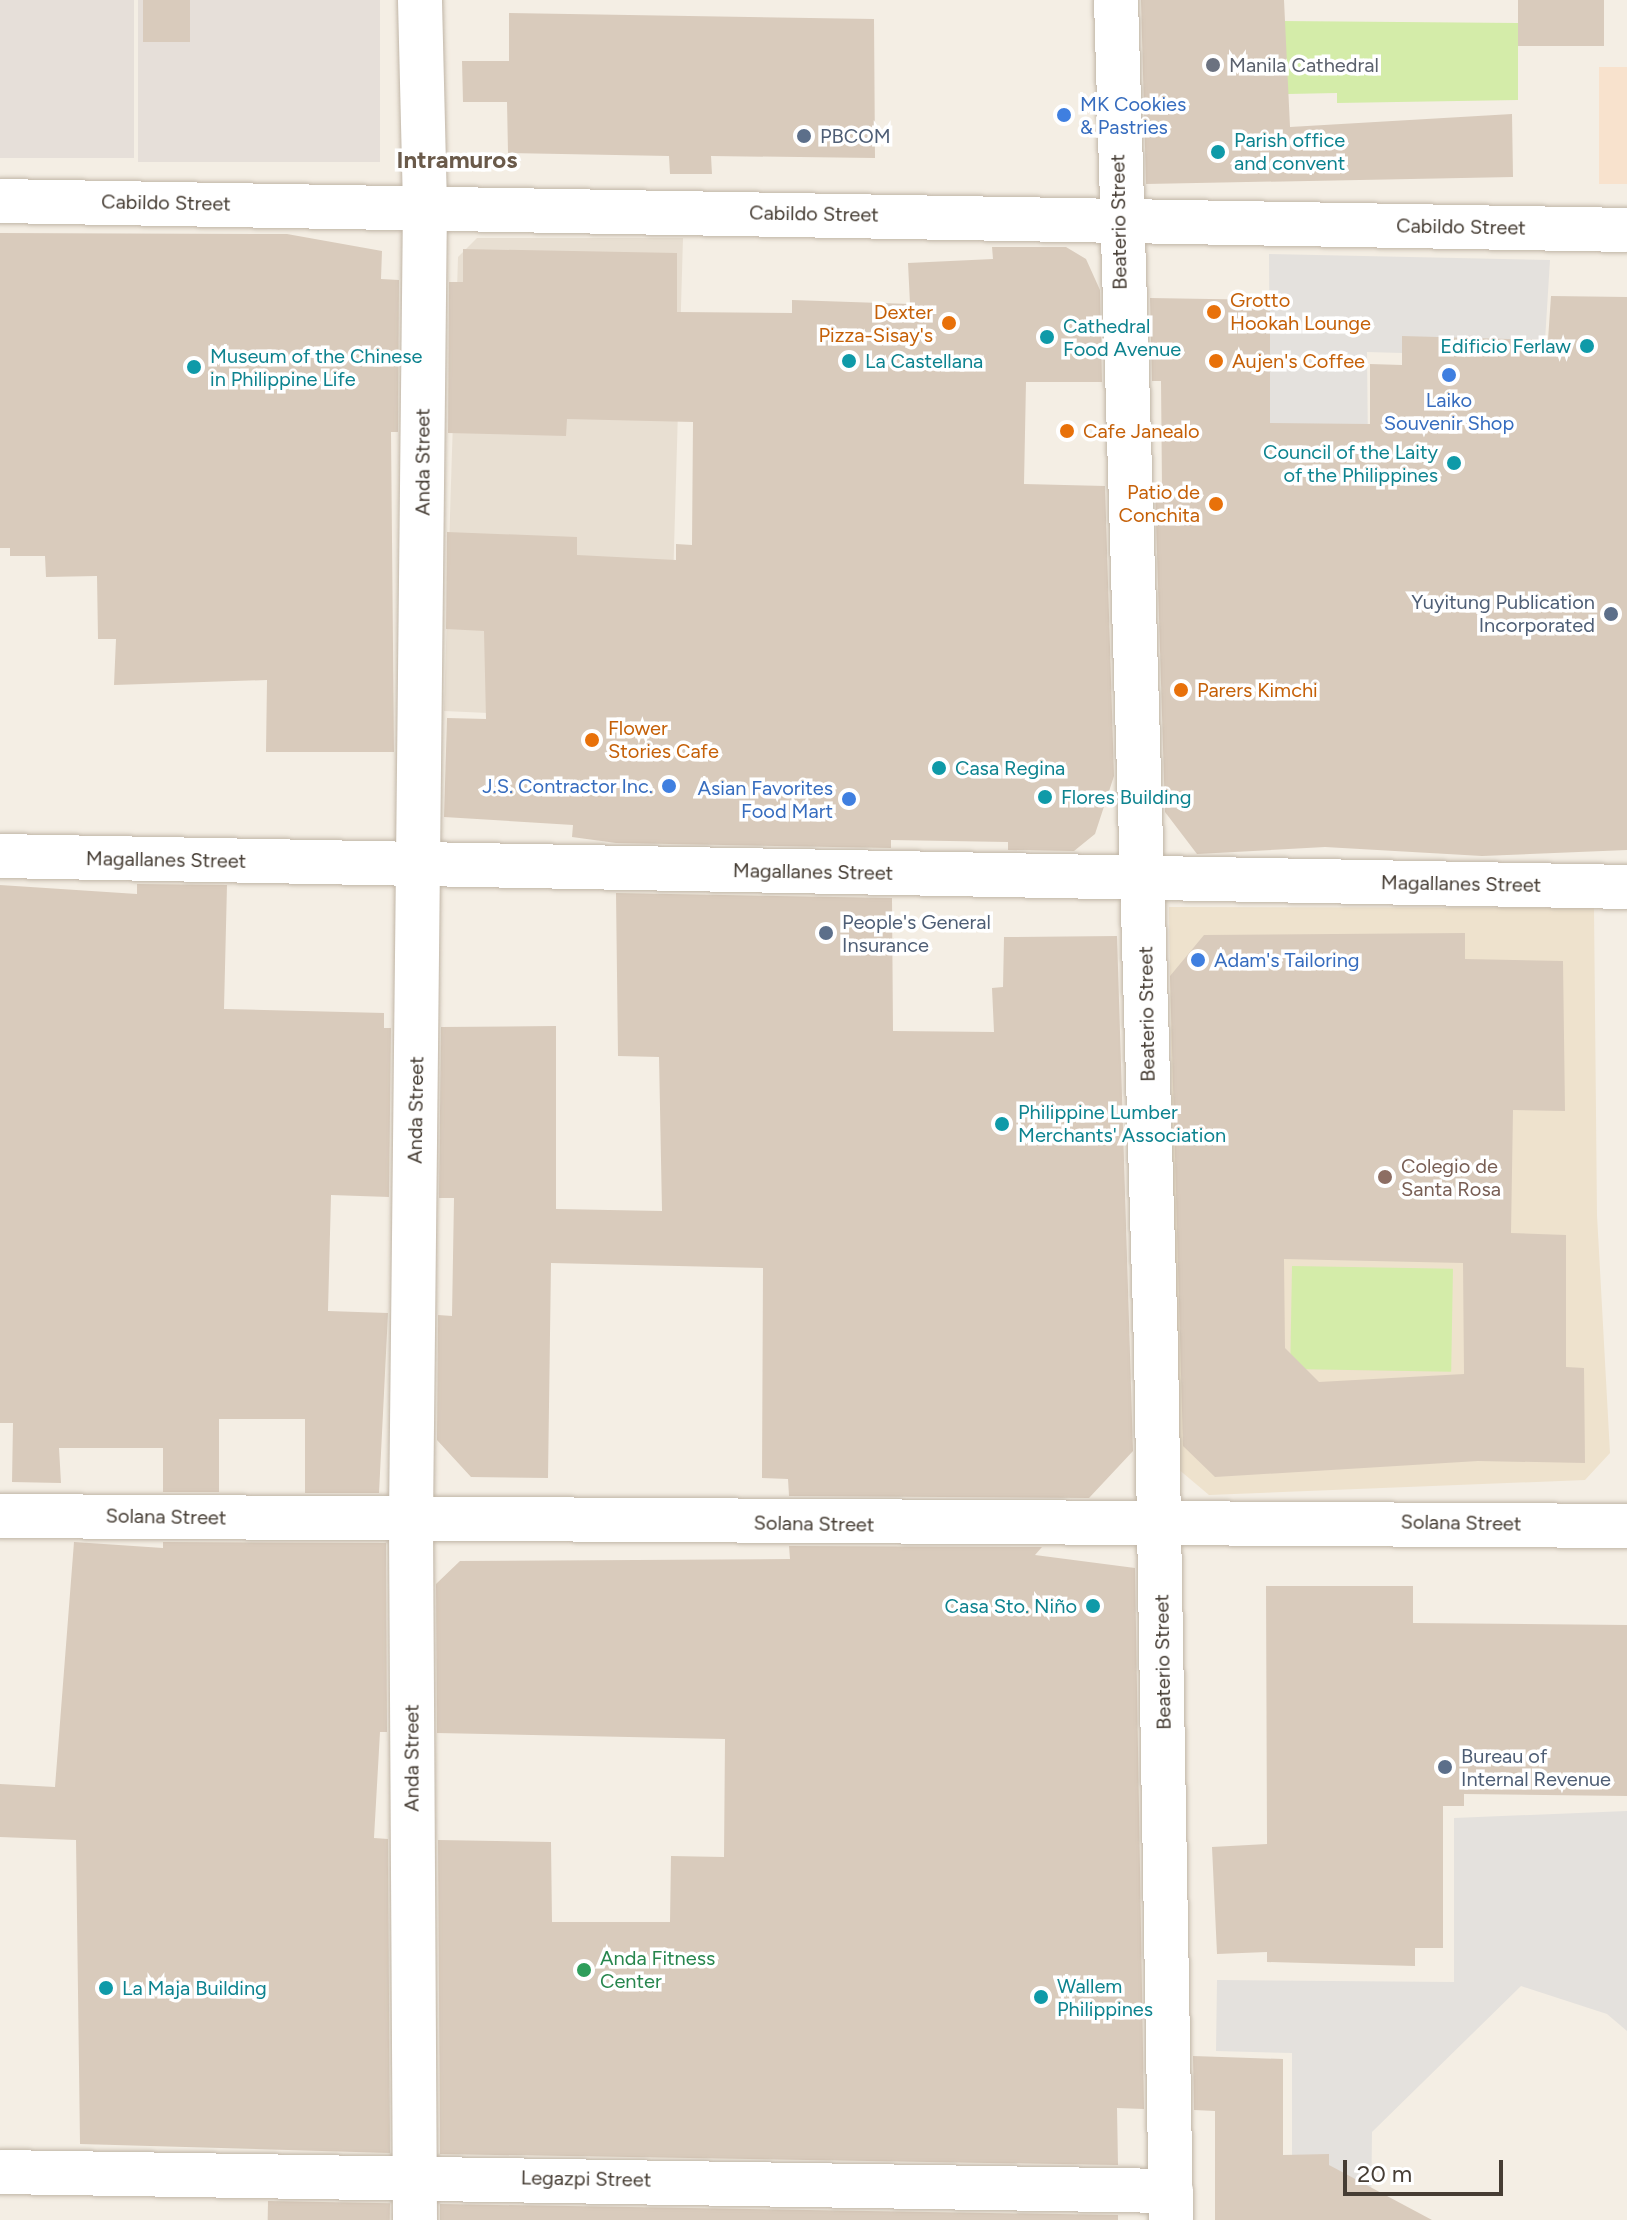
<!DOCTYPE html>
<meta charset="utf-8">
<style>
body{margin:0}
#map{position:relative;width:1627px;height:2220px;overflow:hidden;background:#f4eee4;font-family:Figtree,sans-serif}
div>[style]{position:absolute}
.residential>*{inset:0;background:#e8dfd2}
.commercial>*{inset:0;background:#f8e2cd;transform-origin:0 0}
.industrial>*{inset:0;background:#e6dfd9;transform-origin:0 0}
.education>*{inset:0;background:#eee2cd}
.green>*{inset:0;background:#d4eca9;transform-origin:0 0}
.parking>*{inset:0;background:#e4e1dd}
.building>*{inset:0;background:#d9cbbc;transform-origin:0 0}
.roads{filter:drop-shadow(0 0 2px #c0b5a6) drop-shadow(0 0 2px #c0b5a6)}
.minor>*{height:44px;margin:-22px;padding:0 22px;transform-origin:22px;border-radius:22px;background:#fff}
.dots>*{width:22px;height:22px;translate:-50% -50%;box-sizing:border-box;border:4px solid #fff;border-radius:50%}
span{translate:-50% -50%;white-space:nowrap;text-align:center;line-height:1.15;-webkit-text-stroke:7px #fff;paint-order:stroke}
.worship-label{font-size:20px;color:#5b616d}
.left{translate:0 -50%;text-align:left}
.shop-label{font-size:20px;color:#366cbe}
.right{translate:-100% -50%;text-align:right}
.service-label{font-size:20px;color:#4e5e75}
.culture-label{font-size:20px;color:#0d838f}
.street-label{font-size:20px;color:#463d34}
.food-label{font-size:20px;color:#c56008}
.education-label{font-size:20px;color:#785e54}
.leisure-label{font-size:20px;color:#27864d}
.quarter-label{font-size:24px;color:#6a5a4a;font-weight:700}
.scale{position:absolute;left:1343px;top:2160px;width:160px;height:36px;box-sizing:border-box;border:4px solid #463d34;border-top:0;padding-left:10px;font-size:24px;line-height:28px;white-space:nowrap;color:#463d34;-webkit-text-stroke:6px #fff;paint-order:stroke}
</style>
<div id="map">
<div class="residential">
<i style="clip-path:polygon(477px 238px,683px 238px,669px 721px,444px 711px,458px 257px)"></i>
</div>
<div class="commercial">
<i style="left:1599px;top:67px;width:28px;height:117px"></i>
</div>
<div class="industrial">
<i style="left:0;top:0;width:134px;height:158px"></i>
<i style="left:138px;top:0;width:242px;height:162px"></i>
</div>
<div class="education">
<i style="clip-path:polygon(1169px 907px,1594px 908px,1597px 1215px,1610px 1453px,1585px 1480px,1209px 1495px,1177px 1468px)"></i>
</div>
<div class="green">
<i style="clip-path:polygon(1282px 21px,1518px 23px,1518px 100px,1337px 103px,1337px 93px,1288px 94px)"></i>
<i style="left:1292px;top:1266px;width:161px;height:103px;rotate:1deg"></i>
</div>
<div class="parking">
<i style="clip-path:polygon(1269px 254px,1550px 260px,1544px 357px,1367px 352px,1369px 548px,1270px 423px)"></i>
<i style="clip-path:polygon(1627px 1811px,1627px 2031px,1607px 2014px,1521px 1986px,1372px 2132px,1371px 2220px,1292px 2220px,1292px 2053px,1216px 2051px,1217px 1980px,1454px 1982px,1454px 1818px)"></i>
</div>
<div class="building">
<i style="left:143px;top:0;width:47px;height:42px"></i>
<i style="clip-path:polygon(1141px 0,1284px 0,1290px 127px,1512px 114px,1513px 177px,1146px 184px)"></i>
<i style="left:1518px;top:0;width:86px;height:46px"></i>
<i style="clip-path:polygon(509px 13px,874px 19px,875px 158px,711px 156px,712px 174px,670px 174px,669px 156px,508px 153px,507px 102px,463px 102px,462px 61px,509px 61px)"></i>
<i style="clip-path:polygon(0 233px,287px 234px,382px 251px,381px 279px,399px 280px,398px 432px,391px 432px,394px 752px,266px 752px,267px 680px,114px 685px,116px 639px,98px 639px,97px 576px,46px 577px,45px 556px,10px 556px,10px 548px,0 548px)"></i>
<i style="clip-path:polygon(992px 247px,1066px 247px,1086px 259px,1100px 290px,1102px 382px,1026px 382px,1024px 484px,1105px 486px,1114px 776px,1095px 834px,1074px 851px,1008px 850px,1008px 842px,891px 840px,891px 848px,616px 843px,572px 837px,573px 825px,444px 817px,447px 718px,486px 719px,484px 631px,446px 629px,447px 532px,577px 537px,577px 555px,676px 560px,676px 544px,692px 545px,693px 422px,567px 419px,566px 436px,448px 433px,449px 282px,463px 282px,463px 249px,677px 253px,677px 312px,792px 313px,792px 300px,910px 304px,908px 263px,993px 259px)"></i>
<i style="clip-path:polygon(1551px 296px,1627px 297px,1627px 850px,1482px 856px,1325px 847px,1197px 854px,1165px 812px,1155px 488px,1162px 488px,1161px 381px,1152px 381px,1150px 298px,1270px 300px,1270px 423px,1370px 424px,1370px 364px,1402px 365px,1402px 336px,1548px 340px)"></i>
<i style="clip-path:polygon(137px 884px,227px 885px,224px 1009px,384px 1013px,384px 1028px,391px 1028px,389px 1197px,331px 1195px,328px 1311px,388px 1313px,379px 1493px,305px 1493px,305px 1419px,219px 1419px,219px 1492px,163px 1492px,163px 1448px,59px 1448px,61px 1483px,12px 1482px,13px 1423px,0 1423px,0 885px,137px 894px)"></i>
<i style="clip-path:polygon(616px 893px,892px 898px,893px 1031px,994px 1032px,992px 988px,1003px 987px,1004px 937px,1117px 936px,1133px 1451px,1089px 1498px,789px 1496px,788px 1479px,762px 1478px,763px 1268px,551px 1263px,548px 1478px,471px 1477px,437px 1440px,438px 1315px,452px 1316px,454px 1198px,439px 1198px,441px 1027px,556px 1026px,556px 1209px,662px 1211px,659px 1057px,618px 1056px)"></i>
<i style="clip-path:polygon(evenodd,1465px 933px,1465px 959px,1563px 961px,1565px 1111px,1513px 1110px,1511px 1233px,1566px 1235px,1566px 1367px,1584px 1368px,1585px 1463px,1478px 1461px,1215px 1477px,1183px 1446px,1170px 976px,1204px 935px,1465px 933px,1284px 1259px,1463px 1263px,1464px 1374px,1319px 1382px,1285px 1348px,1284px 1259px)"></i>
<i style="clip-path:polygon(74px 1542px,163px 1548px,163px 1542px,386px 1543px,387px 1732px,380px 1732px,374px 1838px,388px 1839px,390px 2153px,80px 2144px,76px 1840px,0 1837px,0 1784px,55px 1787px)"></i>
<i style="clip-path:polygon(789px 1546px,1042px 1547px,1035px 1555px,1135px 1568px,1144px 2109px,1117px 2108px,1118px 2165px,440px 2154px,438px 1840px,551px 1842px,552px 1922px,670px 1922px,671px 1856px,724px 1857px,725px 1739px,437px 1733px,436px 1584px,460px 1561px,790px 1559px)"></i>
<i style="clip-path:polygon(1266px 1586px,1413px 1586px,1413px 1623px,1627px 1625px,1627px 1796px,1464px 1794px,1464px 1806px,1443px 1806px,1443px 1948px,1415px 1948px,1415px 1966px,1267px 1962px,1267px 1952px,1217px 1954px,1212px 1847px,1267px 1844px)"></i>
<i style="clip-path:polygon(1193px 2056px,1283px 2059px,1283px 2155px,1329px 2154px,1329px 2165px,1432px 2220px,1215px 2220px,1215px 2111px,1194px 2110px)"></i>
<i style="left:268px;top:2201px;width:122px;height:19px;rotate:1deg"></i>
<i style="clip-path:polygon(440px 2204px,1118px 2215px,1118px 2220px,440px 2220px)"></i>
</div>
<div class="roads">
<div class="minor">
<i style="left:1116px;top:0;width:1351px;rotate:88.3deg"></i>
<i style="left:1156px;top:1350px;width:870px;rotate:89.01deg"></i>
<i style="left:0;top:201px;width:1627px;rotate:1.02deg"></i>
<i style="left:0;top:856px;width:1627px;rotate:1.09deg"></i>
<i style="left:0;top:1516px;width:1627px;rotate:0.35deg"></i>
<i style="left:0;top:2172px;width:1171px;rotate:0.93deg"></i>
<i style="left:415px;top:2220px;width:701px;rotate:-90.33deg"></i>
<i style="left:411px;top:1519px;width:1313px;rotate:-89.39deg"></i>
<i style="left:425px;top:206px;width:206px;rotate:-91.4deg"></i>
</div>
</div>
<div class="dots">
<i style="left:1213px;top:65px;background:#6b7280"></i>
<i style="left:1064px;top:115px;background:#3f7fe0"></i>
<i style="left:804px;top:136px;background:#5c6f8a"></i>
<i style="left:1218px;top:152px;background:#0f9aa8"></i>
<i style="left:1214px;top:312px;background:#e8710a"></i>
<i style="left:949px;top:323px;background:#e8710a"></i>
<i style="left:1047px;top:337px;background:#0f9aa8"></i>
<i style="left:1587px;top:346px;background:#0f9aa8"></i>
<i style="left:849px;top:361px;background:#0f9aa8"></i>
<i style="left:1216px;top:361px;background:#e8710a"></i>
<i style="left:194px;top:367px;background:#0f9aa8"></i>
<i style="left:1449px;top:375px;background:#3f7fe0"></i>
<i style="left:1067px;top:431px;background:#e8710a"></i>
<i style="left:1454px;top:463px;background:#0f9aa8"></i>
<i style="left:1216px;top:504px;background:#e8710a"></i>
<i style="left:1611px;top:614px;background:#5c6f8a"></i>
<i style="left:1181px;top:690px;background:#e8710a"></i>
<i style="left:592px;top:740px;background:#e8710a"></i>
<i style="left:939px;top:768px;background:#0f9aa8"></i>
<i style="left:669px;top:786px;background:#3f7fe0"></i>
<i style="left:1045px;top:797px;background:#0f9aa8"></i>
<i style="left:849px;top:799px;background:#3f7fe0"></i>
<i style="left:826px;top:933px;background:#5c6f8a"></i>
<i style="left:1198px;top:960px;background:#3f7fe0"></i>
<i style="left:1002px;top:1124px;background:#0f9aa8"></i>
<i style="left:1385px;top:1177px;background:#8d6e63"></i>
<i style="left:1093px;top:1606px;background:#0f9aa8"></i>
<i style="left:1445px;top:1767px;background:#5c6f8a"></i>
<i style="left:584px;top:1970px;background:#2e9e5b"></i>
<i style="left:106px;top:1988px;background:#0f9aa8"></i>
<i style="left:1041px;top:1997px;background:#0f9aa8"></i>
</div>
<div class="worship-label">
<span class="left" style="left:1229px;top:65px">Manila Cathedral</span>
</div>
<div class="shop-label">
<span class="left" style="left:1080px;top:116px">MK Cookies<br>&amp; Pastries</span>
<span style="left:1449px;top:412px">Laiko<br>Souvenir Shop</span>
<span class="right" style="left:653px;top:786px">J.S. Contractor Inc.</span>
<span class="right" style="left:833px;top:800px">Asian Favorites<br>Food Mart</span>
<span class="left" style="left:1214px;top:960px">Adam's Tailoring</span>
</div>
<div class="service-label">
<span class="left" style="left:820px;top:136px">PBCOM</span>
<span class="right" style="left:1595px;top:614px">Yuyitung Publication<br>Incorporated</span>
<span class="left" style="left:842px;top:934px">People's General<br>Insurance</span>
<span class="left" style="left:1461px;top:1768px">Bureau of<br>Internal Revenue</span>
</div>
<div class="culture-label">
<span class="left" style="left:1234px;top:152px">Parish office<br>and convent</span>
<span class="left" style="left:1063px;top:338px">Cathedral<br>Food Avenue</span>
<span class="right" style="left:1571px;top:346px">Edificio Ferlaw</span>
<span class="left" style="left:210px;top:368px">Museum of the Chinese<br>in Philippine Life</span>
<span class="left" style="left:865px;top:361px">La Castellana</span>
<span class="right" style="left:1438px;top:464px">Council of the Laity<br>of the Philippines</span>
<span class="left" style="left:955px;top:768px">Casa Regina</span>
<span class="left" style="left:1061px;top:797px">Flores Building</span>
<span class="left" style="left:1018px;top:1124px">Philippine Lumber<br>Merchants' Association</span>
<span class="right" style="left:1077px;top:1606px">Casa Sto. Niño</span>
<span class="left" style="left:1057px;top:1998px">Wallem<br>Philippines</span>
<span class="left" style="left:122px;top:1988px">La Maja Building</span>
</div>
<div class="street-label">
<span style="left:166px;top:203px;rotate:1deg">Cabildo Street</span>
<span style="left:814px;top:214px;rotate:1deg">Cabildo Street</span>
<span style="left:1119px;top:222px;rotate:-91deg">Beaterio Street</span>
<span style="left:1461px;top:227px;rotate:1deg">Cabildo Street</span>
<span style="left:423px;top:462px;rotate:-90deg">Anda Street</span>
<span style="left:166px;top:860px;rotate:1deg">Magallanes Street</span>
<span style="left:813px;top:872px;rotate:1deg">Magallanes Street</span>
<span style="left:1461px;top:884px;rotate:1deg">Magallanes Street</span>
<span style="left:1147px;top:1014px;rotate:-91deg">Beaterio Street</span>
<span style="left:416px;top:1110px;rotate:-89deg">Anda Street</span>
<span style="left:166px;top:1517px;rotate:1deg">Solana Street</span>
<span style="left:1461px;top:1523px;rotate:1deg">Solana Street</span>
<span style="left:814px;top:1524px;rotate:1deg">Solana Street</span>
<span style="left:1163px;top:1662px;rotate:-91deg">Beaterio Street</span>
<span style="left:412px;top:1758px;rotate:-90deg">Anda Street</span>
<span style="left:586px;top:2179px;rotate:1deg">Legazpi Street</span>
</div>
<div class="food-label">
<span class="left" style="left:1230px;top:312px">Grotto<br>Hookah Lounge</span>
<span class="right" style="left:933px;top:324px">Dexter<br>Pizza-Sisay's</span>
<span class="left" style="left:1232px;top:361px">Aujen's Coffee</span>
<span class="left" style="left:1083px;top:431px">Cafe Janealo</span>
<span class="right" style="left:1200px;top:504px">Patio de<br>Conchita</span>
<span class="left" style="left:1197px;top:690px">Parers Kimchi</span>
<span class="left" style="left:608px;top:740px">Flower<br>Stories Cafe</span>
</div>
<div class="education-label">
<span class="left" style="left:1401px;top:1178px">Colegio de<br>Santa Rosa</span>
</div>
<div class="leisure-label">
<span class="left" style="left:600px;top:1970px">Anda Fitness<br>Center</span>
</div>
<div class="quarter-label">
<span style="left:457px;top:160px">Intramuros</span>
</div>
<div class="scale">20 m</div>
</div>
